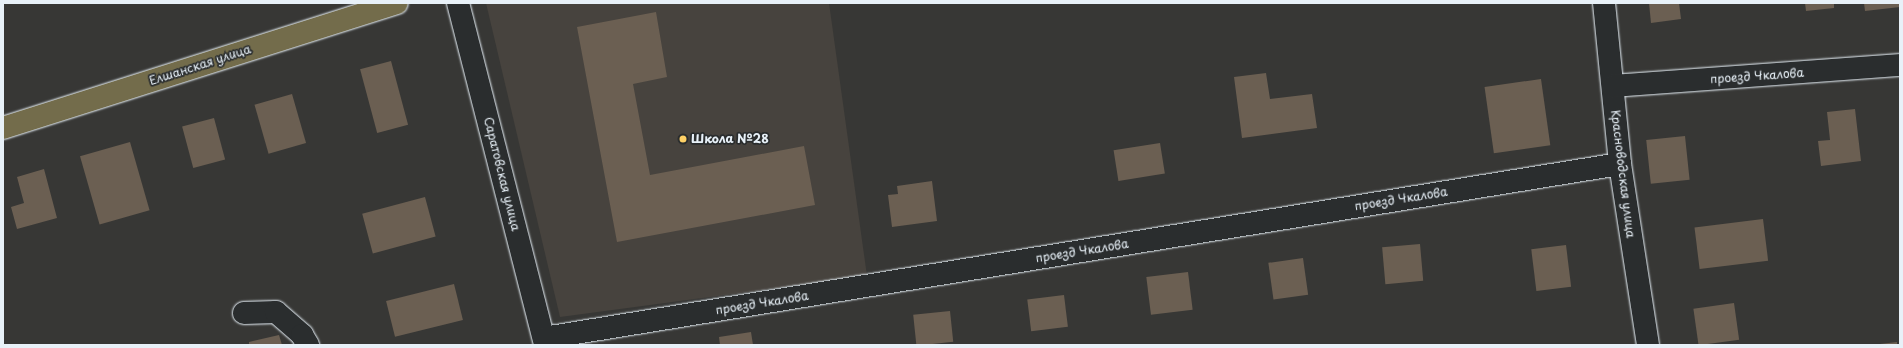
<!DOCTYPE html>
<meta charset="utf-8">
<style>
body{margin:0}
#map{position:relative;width:1903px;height:348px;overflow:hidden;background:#373735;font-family:"Playpen Sans",sans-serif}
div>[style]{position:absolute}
.built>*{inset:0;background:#47433e}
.building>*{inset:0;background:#6b5f52;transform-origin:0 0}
.roads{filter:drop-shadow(0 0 1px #e8f1f8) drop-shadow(0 0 1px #e8f1f8)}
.minor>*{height:22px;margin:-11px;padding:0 11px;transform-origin:11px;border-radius:11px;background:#2a2d2e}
.major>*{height:22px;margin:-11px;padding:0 11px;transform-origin:11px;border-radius:11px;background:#736c4b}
.dots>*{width:11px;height:11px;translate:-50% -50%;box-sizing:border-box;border:2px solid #2a2d2e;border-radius:50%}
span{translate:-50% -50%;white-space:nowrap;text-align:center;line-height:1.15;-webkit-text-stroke:3.5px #2a2d2e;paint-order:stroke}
.street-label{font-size:12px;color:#e8f1f8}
.poi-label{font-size:12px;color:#e8f1f8;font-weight:700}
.left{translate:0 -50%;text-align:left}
.frame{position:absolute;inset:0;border:4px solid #e8f1f8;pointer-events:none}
</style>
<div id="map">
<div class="built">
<i style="clip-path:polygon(486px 3px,829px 3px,867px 276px,560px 317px)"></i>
</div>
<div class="building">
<i style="clip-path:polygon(1649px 3px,1679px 3px,1681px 19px,1651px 23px)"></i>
<i style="clip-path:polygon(1805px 3px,1834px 3px,1834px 8px,1806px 11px)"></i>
<i style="clip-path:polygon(1864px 3px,1900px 3px,1900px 7px,1865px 11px)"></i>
<i style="clip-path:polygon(656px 12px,667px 77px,633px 84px,650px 175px,804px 146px,815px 205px,617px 242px,577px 27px)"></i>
<i style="left:391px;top:61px;width:66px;height:32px;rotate:75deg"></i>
<i style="clip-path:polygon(1266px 73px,1270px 99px,1312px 94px,1317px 128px,1242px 138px,1234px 77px)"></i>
<i style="left:1541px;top:79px;width:67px;height:57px;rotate:82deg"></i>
<i style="left:292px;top:94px;width:51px;height:39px;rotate:74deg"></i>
<i style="clip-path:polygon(1855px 109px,1861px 161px,1821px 166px,1818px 141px,1830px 140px,1827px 112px)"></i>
<i style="left:214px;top:118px;width:43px;height:33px;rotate:75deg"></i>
<i style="left:1685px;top:136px;width:44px;height:39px;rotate:84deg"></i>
<i style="left:130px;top:142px;width:71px;height:52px;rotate:74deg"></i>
<i style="left:1160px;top:143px;width:31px;height:47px;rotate:81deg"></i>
<i style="clip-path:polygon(44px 169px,57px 218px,17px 229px,11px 207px,24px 203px,17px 177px)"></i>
<i style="clip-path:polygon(932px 181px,937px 221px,892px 227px,888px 195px,898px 194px,897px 186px)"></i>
<i style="left:425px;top:197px;width:41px;height:65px;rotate:75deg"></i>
<i style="left:1763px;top:219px;width:42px;height:69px;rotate:83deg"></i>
<i style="left:1420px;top:244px;width:37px;height:38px;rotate:85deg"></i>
<i style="left:1566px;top:245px;width:42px;height:35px;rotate:83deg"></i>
<i style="left:1303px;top:258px;width:37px;height:35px;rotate:82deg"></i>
<i style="left:1188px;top:272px;width:38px;height:42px;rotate:83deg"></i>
<i style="left:454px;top:284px;width:37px;height:70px;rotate:76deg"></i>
<i style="left:1064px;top:295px;width:32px;height:37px;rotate:83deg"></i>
<i style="left:1734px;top:303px;width:37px;height:41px;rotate:82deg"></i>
<i style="left:950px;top:311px;width:31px;height:37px;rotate:84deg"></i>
<i style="clip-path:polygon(751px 332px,753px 345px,720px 345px,719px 337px)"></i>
<i style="clip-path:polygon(279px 335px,282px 345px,249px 345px,249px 342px)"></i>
<i style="clip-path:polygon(1897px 342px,1897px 345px,1880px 345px,1880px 344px)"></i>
</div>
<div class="roads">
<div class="minor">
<i style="left:458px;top:3px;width:353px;rotate:75.7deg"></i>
<i style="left:1604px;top:3px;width:162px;rotate:84.3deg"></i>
<i style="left:1620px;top:164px;width:183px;rotate:81.2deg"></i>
<i style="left:1613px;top:86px;width:288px;rotate:-4.2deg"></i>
<i style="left:244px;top:313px;width:32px;rotate:-2deg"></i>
<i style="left:276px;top:312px;width:35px;rotate:41deg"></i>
<i style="left:302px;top:335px;width:12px;rotate:59deg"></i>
<i style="left:544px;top:338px;width:1090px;rotate:-9.19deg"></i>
</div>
<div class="major">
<i style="left:3px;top:128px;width:413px;rotate:-17.6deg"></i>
</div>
</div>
<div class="dots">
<i style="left:683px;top:139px;background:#ffd166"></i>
</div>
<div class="street-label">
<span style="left:200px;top:65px;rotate:-18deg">Елшанская улица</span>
<span style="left:1757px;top:76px;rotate:-4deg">проезд Чкалова</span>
<span style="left:502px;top:174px;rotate:76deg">Саратовская улица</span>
<span style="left:1623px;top:174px;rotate:83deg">Красноводская улица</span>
<span style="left:1401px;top:199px;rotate:-9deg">проезд Чкалова</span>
<span style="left:1082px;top:251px;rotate:-9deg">проезд Чкалова</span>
<span style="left:762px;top:303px;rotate:-9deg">проезд Чкалова</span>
</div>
<div class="poi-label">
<span class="left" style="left:691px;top:139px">Школа №28</span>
</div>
<div class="frame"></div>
</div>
